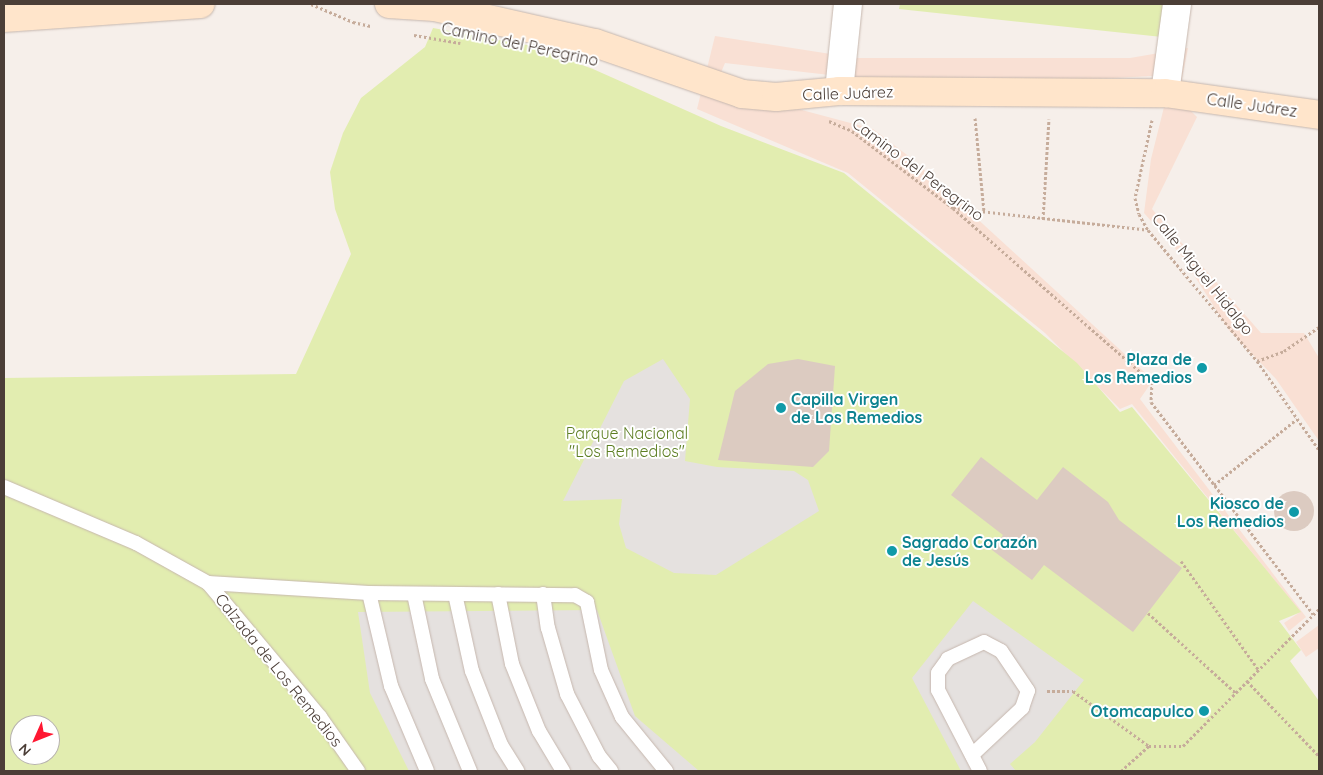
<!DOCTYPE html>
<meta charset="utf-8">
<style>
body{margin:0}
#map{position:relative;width:1323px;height:775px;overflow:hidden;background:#f6efea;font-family:Quicksand,sans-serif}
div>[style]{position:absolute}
.commercial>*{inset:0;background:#f9e0d4}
.green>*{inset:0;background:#e2edb0}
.parking>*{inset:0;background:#e5e1df}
.building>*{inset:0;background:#dccbc1}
.round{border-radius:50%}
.path>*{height:3px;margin-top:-1.5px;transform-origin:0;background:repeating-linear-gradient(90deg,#c6ac9b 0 2.5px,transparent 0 5px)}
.roads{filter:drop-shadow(0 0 1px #c6b7ae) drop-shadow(0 0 1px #c6b7ae)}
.lane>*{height:14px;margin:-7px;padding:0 7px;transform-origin:7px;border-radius:7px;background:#fff}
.street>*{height:28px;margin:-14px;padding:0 14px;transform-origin:14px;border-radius:14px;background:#fff}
.secondary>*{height:28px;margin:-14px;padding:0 14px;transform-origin:14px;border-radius:14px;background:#ffe5cb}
.dots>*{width:14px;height:14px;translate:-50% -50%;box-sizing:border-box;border:2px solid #fff;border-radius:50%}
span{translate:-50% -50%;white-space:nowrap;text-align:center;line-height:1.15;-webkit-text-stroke:4px #fff;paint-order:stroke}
.street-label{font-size:16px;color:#4b3e37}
.culture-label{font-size:16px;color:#0d838f;font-weight:700}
.right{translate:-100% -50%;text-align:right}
.left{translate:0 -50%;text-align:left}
.park-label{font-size:16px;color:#5d7e23}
.frame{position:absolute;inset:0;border:5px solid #4b3e37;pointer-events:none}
.north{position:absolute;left:10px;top:715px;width:50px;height:50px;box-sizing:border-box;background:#fff;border:1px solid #b7b2af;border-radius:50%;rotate:226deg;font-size:14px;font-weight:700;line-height:20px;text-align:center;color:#4b3e37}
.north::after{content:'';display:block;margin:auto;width:18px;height:22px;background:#ff1832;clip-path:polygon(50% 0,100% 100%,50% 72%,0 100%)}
</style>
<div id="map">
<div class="commercial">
<i style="clip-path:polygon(715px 36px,856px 58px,1130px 58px,1188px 48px,1178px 98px,1197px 117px,1152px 209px,1261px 333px,1304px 333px,1319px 358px,1319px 441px,1276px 379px,1229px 330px,1181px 255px,1144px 213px,1151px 159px,1172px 75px,1054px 81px,882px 81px,725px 63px,711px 96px,798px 109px,873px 129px,911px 158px,1153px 380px,1140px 399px,1306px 617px,1289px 631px,1284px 623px,1300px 612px,1132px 404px,1120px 409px,1045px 333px,848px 173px,697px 109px)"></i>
<i style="clip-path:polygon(1319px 625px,1319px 648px,1306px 657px,1296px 642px)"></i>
</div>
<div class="green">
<i style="clip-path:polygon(900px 4px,1165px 4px,1162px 37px,899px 9px)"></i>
<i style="clip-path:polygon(evenodd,433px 28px,527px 45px,593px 69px,721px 126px,844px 173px,1077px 363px,1120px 412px,1132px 407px,1301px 612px,1279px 621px,1301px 650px,1290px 661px,1319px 701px,1319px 771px,4px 771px,4px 378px,296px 374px,351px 254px,335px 209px,330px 172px,343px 133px,361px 98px,425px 47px,433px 28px,20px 725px,50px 725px,50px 755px,20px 755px,20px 725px)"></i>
</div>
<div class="parking">
<i style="clip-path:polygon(663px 359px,690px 399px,685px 461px,717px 467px,794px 471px,808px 480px,819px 511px,716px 575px,674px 573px,626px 548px,619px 524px,622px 499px,563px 501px,624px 381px)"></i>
<i style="clip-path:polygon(973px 601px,1084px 680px,1035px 742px,1010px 764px,1016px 771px,961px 771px,912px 678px)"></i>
<i style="clip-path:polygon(597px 610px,635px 716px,699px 771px,409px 771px,370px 693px,358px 612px)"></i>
</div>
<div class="building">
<i style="clip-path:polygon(798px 359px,835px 366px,829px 451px,813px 467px,718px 460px,735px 391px,768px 364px)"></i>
<i style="clip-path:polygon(981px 457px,1037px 500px,1063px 467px,1108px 502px,1119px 520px,1182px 568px,1133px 632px,1044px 565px,1032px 580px,992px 550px,1003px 535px,951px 495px)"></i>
<i class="round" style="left:1274px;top:491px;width:40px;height:40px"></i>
</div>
<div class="path">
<i style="left:311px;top:4px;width:46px;rotate:23.2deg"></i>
<i style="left:353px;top:22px;width:18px;rotate:13deg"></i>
<i style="left:414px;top:35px;width:47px;rotate:9.9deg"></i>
<i style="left:975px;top:118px;width:94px;rotate:84.5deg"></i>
<i style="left:1152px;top:120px;width:80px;rotate:102.3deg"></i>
<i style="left:1135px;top:198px;width:16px;rotate:76deg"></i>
<i style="left:1139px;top:214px;width:18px;rotate:61deg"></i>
<i style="left:1148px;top:230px;width:170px;rotate:50.2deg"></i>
<i style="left:1257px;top:361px;width:108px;rotate:55.1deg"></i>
<i style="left:829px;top:121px;width:25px;rotate:23deg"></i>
<i style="left:852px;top:131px;width:127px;rotate:37.3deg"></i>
<i style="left:953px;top:208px;width:264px;rotate:41.2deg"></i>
<i style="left:1152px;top:382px;width:20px;rotate:93deg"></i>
<i style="left:1151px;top:402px;width:267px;rotate:52.6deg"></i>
<i style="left:953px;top:208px;width:196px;rotate:6.4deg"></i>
<i style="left:1043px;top:219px;width:100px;rotate:-86.6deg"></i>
<i style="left:1257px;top:361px;width:29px;rotate:-20deg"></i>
<i style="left:1284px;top:351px;width:42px;rotate:-34.4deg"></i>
<i style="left:1214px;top:485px;width:106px;rotate:-38.5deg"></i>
<i style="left:1181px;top:561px;width:133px;rotate:54.5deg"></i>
<i style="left:1148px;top:613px;width:119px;rotate:42.3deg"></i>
<i style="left:1247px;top:681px;width:104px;rotate:46.2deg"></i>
<i style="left:1047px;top:691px;width:26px"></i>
<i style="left:1073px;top:691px;width:94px;rotate:35.9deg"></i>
<i style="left:1121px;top:771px;width:38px;rotate:-42deg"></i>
<i style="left:1149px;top:746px;width:34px"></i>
<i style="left:1183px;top:746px;width:193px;rotate:-45.2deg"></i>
</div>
<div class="roads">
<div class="lane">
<i style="left:4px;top:487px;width:143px;rotate:23deg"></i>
<i style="left:136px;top:543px;width:82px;rotate:29.1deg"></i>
<i style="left:208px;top:583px;width:175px;rotate:50.1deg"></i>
<i style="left:320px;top:717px;width:66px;rotate:54.9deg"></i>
<i style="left:208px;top:583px;width:161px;rotate:3.6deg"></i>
<i style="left:369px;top:593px;width:206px;rotate:0.6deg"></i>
<i style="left:575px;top:595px;width:14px;rotate:30deg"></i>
<i style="left:587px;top:602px;width:69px;rotate:78.4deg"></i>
<i style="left:601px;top:670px;width:51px;rotate:65.9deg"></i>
<i style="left:622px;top:717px;width:70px;rotate:50.8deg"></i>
<i style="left:369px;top:593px;width:96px;rotate:76.7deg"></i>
<i style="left:391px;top:686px;width:92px;rotate:67deg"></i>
<i style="left:414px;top:594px;width:87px;rotate:78deg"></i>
<i style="left:432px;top:679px;width:100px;rotate:67.6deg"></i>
<i style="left:455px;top:594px;width:79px;rotate:77.6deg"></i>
<i style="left:472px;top:671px;width:79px;rotate:68.6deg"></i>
<i style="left:501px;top:745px;width:31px;rotate:58deg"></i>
<i style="left:498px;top:594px;width:71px;rotate:78.7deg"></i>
<i style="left:512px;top:664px;width:72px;rotate:68.1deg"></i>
<i style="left:539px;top:731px;width:47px;rotate:59deg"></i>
<i style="left:543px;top:594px;width:34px;rotate:82deg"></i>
<i style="left:548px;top:628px;width:69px;rotate:73.9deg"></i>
<i style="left:567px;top:694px;width:70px;rotate:62.7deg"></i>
<i style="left:599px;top:756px;width:19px;rotate:51deg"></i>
<i style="left:972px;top:755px;width:69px;rotate:-43.2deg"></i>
<i style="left:1022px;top:708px;width:18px;rotate:-71deg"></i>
<i style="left:1028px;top:691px;width:48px;rotate:-124deg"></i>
<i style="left:1001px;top:651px;width:19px;rotate:-152deg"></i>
<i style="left:984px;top:642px;width:40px;rotate:155deg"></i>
<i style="left:948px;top:659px;width:17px;rotate:126deg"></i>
<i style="left:938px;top:673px;width:17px;rotate:90deg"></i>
<i style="left:938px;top:690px;width:91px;rotate:62.6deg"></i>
</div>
<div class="street">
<i style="left:839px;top:91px;width:87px;rotate:-84.1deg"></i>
<i style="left:1165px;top:93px;width:90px;rotate:-82.3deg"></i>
</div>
<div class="secondary">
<i style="left:389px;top:4px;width:46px;rotate:3.7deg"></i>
<i style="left:435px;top:7px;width:164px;rotate:12.7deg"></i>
<i style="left:595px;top:43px;width:156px;rotate:19.1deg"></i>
<i style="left:742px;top:94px;width:34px;rotate:5deg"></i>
<i style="left:776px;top:97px;width:63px;rotate:-5.4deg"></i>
<i style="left:839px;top:91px;width:326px;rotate:0.4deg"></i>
<i style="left:1165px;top:93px;width:156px;rotate:8.1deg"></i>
<i style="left:4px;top:18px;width:197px;rotate:-4.1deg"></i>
</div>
</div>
<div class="dots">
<i style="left:1202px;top:368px;background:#0f9aa8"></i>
<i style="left:781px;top:408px;background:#0f9aa8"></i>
<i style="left:1294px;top:512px;background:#0f9aa8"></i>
<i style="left:892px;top:551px;background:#0f9aa8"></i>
<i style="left:1204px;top:711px;background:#0f9aa8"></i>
</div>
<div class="street-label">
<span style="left:520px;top:44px;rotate:12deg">Camino del Peregrino</span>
<span style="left:848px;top:93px;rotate:-2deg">Calle Juárez</span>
<span style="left:1252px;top:105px;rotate:8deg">Calle Juárez</span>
<span style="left:918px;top:169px;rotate:37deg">Camino del Peregrino</span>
<span style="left:1203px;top:274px;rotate:51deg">Calle Miguel Hidalgo</span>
<span style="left:279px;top:670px;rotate:51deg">Calzada de Los Remedios</span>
</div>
<div class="culture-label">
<span class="right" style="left:1192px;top:368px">Plaza de<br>Los Remedios</span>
<span class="left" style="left:791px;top:408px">Capilla Virgen<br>de Los Remedios</span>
<span class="right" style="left:1284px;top:512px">Kiosco de<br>Los Remedios</span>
<span class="left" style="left:902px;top:551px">Sagrado Corazón<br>de Jesús</span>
<span class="right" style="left:1194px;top:711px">Otomcapulco</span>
</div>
<div class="park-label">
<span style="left:627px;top:442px">Parque Nacional<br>"Los Remedios"</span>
</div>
<div class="frame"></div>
<div class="north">N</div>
</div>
